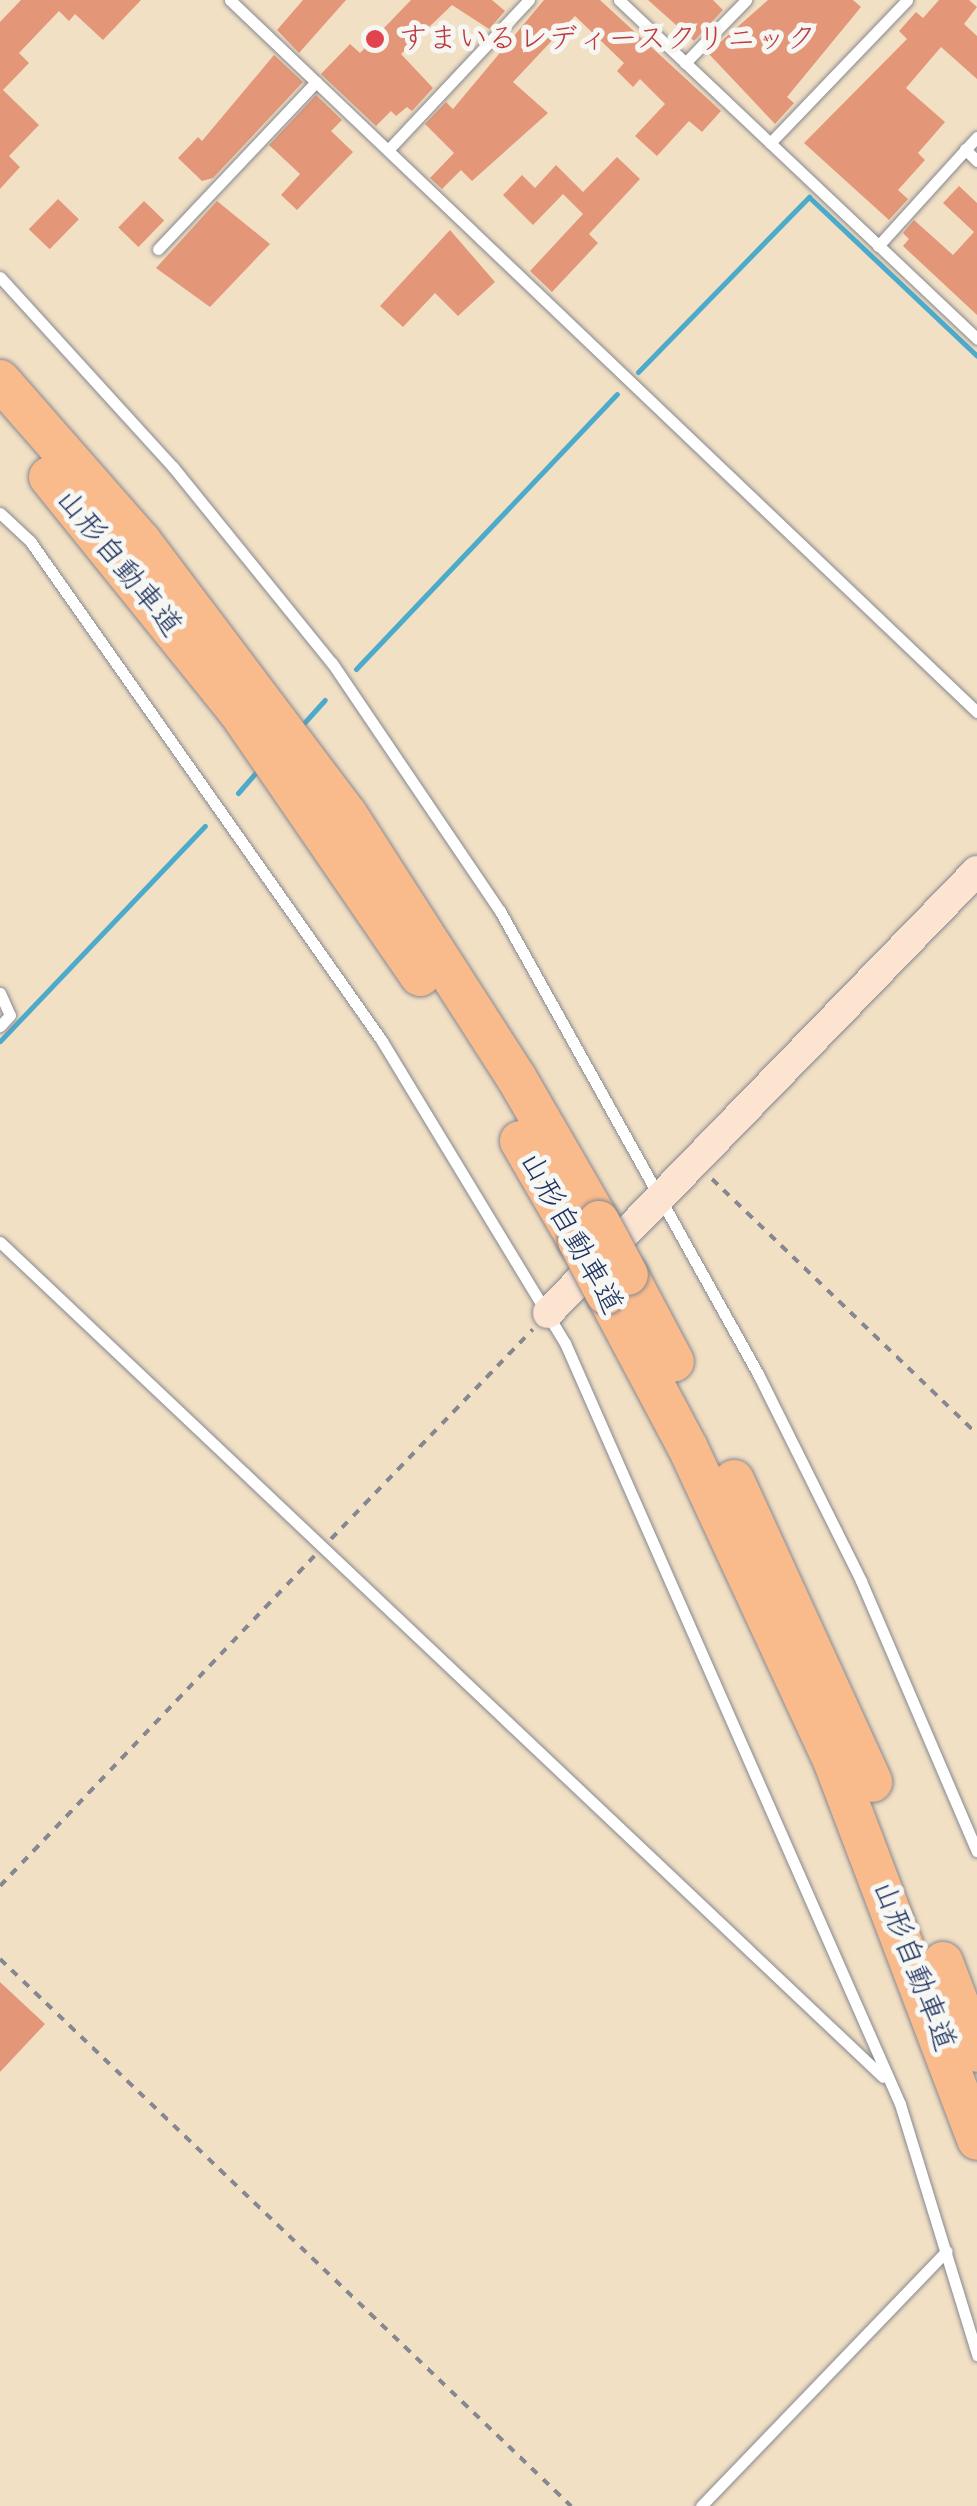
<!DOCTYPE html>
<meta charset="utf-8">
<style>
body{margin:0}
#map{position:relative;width:977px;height:2506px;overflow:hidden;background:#f2e0c4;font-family:"Balsamiq Sans","Klee One",sans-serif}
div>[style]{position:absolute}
.stream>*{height:5px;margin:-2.5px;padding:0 2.5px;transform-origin:2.5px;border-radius:2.5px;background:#4caacb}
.building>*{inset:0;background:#e39778;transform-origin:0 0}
.path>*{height:4px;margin-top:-2px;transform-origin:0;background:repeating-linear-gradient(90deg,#868891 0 8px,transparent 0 16px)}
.roads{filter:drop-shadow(0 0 2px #868891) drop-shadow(0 0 2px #868891)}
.lane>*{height:11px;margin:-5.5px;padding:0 5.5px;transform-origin:5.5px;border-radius:5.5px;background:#fff}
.secondary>*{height:30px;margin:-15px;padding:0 15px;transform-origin:15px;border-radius:15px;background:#fde4d1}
.highway>*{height:40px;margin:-20px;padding:0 20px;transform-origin:20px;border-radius:20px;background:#fabb8c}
.bridges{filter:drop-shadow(0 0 2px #868891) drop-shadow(0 0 2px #868891)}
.highway-bridge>*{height:40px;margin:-20px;padding:0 20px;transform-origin:20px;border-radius:20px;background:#fabb8c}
.dots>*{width:28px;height:28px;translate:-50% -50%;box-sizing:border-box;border:5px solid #f6f6f2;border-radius:50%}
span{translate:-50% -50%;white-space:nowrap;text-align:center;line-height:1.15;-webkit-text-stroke:10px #f6f6f2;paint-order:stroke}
.health-label{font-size:30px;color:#be3a42}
.left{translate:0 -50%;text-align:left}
.street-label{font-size:30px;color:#1b2f5e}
</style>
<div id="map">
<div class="stream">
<i style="left:638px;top:372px;width:245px;rotate:-45.7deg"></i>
<i style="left:809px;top:197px;width:231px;rotate:43.4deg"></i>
<i style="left:356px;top:669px;width:379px;rotate:-46.5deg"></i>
<i style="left:304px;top:723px;width:31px;rotate:-48deg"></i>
<i style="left:238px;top:793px;width:29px;rotate:-49deg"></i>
<i style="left:0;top:1041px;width:297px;rotate:-46.4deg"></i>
</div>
<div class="building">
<i style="clip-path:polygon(21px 0,141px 0,103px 40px,75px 14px,69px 21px,59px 11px,19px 53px,29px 63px,3px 90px,39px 125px,9px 156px,20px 167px,0 189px,0 22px)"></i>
<i style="clip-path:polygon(303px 0,346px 0,299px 53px,277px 30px)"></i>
<i style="clip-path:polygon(411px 0,492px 0,505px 11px,489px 29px,452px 5px,401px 54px,433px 88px,412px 111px,407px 107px,396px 116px,391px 111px,376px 126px,321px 74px,350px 44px,360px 53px)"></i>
<i style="clip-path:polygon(544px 0,600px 0,721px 111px,702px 132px,689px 121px,657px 156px,635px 136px,665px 104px,640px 79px,633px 87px,617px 71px,624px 63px,575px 16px,513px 82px,548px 113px,472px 181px,461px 170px,442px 189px,430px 178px,454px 153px,425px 124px,446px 102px,453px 109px)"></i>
<i style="clip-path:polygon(648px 0,713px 0,723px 10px,694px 41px)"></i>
<i style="clip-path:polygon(768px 0,853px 0,861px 7px,787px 97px,794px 103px,775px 124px,708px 53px)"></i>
<i style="clip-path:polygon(939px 0,969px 0,977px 7px,964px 24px,977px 36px,977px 79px,941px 47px,906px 88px,945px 122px,918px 153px,925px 160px,898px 190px,908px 199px,889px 220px,804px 143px,907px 39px,899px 31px,916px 12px,923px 18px)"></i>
<i style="clip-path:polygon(274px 55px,303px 82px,213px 178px,202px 181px,178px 158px,198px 137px,202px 141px)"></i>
<i style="clip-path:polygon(316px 95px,342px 120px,331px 131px,353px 152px,297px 210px,281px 195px,300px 174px,269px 145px)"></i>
<i style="clip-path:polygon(617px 157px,640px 179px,589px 234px,598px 243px,552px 292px,530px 271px,583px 214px,563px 194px,533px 225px,503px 195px,522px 175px,535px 188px,556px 165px,583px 192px)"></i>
<i style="clip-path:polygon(959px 186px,977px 203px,977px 315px,903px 246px,909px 239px,903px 233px,914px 220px,953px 255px,974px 232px,943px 203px)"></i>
<i style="left:58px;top:199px;width:29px;height:42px;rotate:44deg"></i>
<i style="left:144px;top:201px;width:28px;height:37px;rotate:44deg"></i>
<i style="clip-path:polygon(217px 201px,270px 244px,210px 307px,156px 268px)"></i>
<i style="clip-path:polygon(450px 230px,495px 282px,458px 316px,435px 293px,403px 327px,380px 306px)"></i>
<i style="clip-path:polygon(0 1982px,45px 2024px,0 2072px)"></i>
</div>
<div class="path">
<i style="left:712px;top:1179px;width:368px;rotate:43.9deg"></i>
<i style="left:331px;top:1539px;width:291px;rotate:-46.1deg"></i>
<i style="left:0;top:1886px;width:456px;rotate:-46.4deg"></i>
<i style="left:0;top:1959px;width:791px;rotate:43.77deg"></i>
</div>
<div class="roads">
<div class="lane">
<i style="left:230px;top:0;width:1032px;rotate:43.63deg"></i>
<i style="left:619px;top:0;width:493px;rotate:43.4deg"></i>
<i style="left:685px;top:63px;width:88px;rotate:-45.9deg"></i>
<i style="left:770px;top:143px;width:198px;rotate:-46.2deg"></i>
<i style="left:965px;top:149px;width:17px;rotate:45deg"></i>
<i style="left:388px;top:150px;width:206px;rotate:-46.8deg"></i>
<i style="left:878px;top:246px;width:147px;rotate:-47.8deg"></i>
<i style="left:158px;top:249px;width:230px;rotate:-46.6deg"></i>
<i style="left:0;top:277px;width:257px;rotate:47.7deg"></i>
<i style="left:173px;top:467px;width:252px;rotate:51deg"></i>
<i style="left:332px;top:663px;width:300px;rotate:55.9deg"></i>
<i style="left:500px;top:911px;width:530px;rotate:60.87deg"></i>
<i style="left:758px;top:1374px;width:231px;rotate:63.5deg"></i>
<i style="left:861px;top:1581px;width:294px;rotate:66.8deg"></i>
<i style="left:0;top:513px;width:41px;rotate:43deg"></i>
<i style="left:30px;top:541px;width:611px;rotate:54.85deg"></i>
<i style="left:382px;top:1041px;width:353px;rotate:58.8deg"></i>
<i style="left:565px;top:1343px;width:831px;rotate:66.24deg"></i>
<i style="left:900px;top:2104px;width:263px;rotate:72.9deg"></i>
<i style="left:0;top:993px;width:24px;rotate:66deg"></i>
<i style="left:10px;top:1015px;width:15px;rotate:132deg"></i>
<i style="left:0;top:1242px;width:1215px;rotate:43.4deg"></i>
<i style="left:701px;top:2506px;width:354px;rotate:-46.1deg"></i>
</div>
<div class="secondary">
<i style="left:548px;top:1313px;width:616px;rotate:-45.86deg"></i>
</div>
<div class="highway">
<i style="left:0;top:380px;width:214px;rotate:48.8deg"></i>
<i style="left:141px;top:541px;width:342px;rotate:53deg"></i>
<i style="left:347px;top:814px;width:313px;rotate:57.3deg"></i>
<i style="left:516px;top:1077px;width:166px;rotate:60deg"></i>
<i style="left:49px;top:477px;width:304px;rotate:51.1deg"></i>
<i style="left:240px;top:714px;width:318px;rotate:55.5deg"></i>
<i style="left:520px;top:1141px;width:116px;rotate:59.9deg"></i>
<i style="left:628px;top:1275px;width:98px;rotate:62.1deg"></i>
<i style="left:606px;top:1294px;width:174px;rotate:62deg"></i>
<i style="left:688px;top:1448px;width:347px;rotate:65.1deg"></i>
<i style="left:834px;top:1763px;width:403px;rotate:69.2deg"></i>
<i style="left:734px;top:1480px;width:332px;rotate:65.4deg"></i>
<i style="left:943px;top:1962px;width:96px;rotate:69.3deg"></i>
</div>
</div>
<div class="bridges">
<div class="highway-bridge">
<i style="left:599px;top:1221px;width:61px;rotate:61.8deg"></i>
<i style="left:578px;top:1241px;width:60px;rotate:62.2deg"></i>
</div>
</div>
<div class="dots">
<i style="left:375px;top:39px;background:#e0444e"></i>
</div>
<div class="health-label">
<span class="left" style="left:398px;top:39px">すまいるレディースクリニック</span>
</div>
<div class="street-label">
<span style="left:119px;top:563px;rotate:51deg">山形自動車道</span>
<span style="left:571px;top:1233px;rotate:61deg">山形自動車道</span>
<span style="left:914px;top:1966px;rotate:69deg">山形自動車道</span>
</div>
</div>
